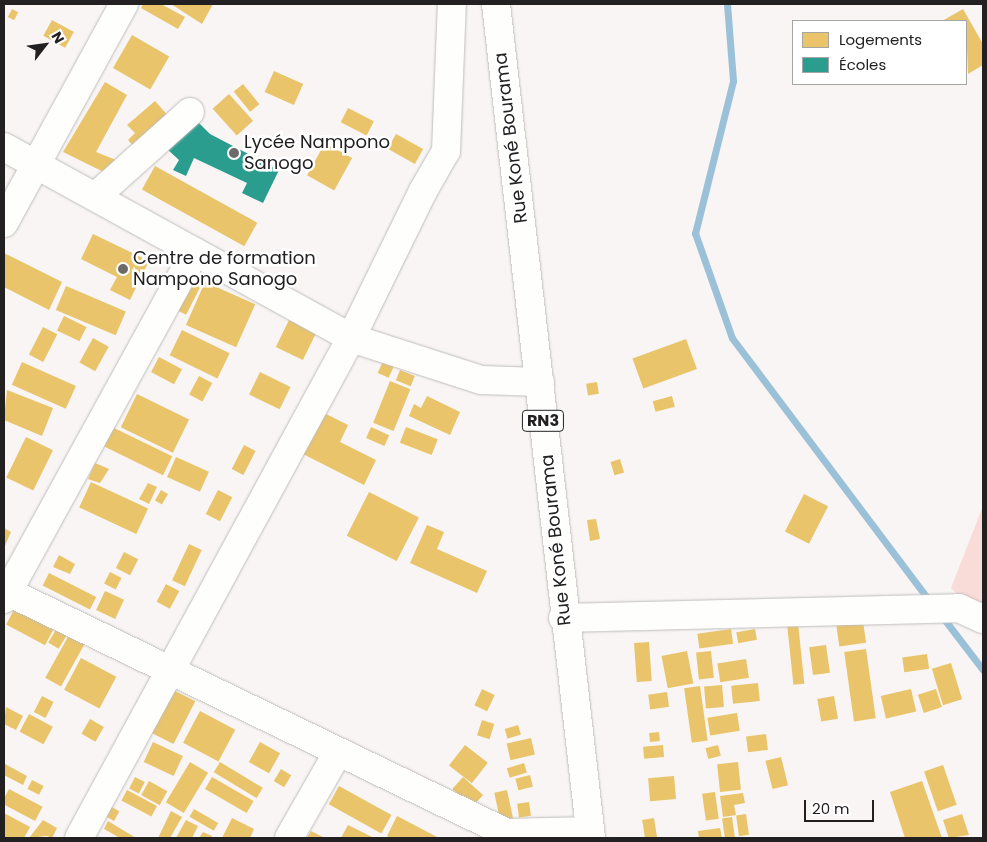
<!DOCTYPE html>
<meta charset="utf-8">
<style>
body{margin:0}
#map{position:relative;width:987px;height:842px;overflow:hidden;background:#f8f5f4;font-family:Poppins,sans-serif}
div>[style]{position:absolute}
.green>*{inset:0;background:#f9dcd7}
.homes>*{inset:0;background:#e9c46a;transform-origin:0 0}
.schools>*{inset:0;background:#2a9d8f}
.stream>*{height:7px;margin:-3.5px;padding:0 3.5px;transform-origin:3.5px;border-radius:3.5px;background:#9bc1d9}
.roads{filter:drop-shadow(0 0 1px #bfbdbd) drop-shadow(0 0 1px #bfbdbd)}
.minor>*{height:28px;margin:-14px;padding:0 14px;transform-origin:14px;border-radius:14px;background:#fefefd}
.highway>*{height:28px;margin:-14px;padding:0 14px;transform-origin:14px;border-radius:14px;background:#fefefd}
.dots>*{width:14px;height:14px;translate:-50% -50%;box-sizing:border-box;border:2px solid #fff;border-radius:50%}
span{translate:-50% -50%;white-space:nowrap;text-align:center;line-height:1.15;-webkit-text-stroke:5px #fff;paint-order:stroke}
.shield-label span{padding:1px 4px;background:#fff;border:1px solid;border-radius:4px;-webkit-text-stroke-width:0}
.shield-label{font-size:16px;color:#222020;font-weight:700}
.street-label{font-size:18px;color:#222020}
.poi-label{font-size:18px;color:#222020}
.left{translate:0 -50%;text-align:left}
.frame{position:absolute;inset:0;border:5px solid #222020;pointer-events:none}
.legend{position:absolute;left:792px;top:20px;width:175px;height:65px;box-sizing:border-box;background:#fff;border:1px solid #a7a6a6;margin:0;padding:6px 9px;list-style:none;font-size:15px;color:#222020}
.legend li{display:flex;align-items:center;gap:10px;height:25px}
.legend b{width:25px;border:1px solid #a7a6a6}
.north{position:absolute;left:20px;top:20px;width:50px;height:50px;-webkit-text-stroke:4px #fff;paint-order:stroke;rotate:60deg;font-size:14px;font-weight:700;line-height:20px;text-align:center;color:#222020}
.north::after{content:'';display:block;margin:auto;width:18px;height:22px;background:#222020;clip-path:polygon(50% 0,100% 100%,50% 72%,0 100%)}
.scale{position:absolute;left:804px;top:800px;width:70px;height:22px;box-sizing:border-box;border:2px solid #222020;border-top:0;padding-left:6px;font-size:15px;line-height:18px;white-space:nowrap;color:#222020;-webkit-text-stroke:4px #fff;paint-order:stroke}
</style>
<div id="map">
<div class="green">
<i style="clip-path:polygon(983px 506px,983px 621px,951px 588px)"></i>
</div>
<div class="homes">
<i style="clip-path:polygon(143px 4px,161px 4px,185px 17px,178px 29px,141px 8px)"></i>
<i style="clip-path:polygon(171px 4px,213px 4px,202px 24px)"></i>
<i style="left:12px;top:9px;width:7px;height:9px;rotate:27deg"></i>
<i style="clip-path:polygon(963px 9px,983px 44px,983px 65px,968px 74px,966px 21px,942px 21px)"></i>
<i style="left:52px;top:20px;width:25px;height:18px;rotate:29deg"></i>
<i style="left:132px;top:35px;width:43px;height:38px;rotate:30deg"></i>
<i style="left:274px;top:71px;width:32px;height:23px;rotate:24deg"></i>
<i style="clip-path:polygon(105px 82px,127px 95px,96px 152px,121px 162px,116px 178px,63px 152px)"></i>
<i style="left:243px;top:84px;width:26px;height:12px;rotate:51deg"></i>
<i style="left:229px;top:94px;width:36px;height:22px;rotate:48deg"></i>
<i style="clip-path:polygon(155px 101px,171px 119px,136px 149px,128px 140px,135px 133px,127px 125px)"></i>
<i style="left:348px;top:108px;width:29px;height:16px;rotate:27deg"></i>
<i style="left:396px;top:134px;width:31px;height:17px;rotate:29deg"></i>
<i style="left:325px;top:143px;width:31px;height:37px;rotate:29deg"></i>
<i style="left:155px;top:166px;width:117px;height:27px;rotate:29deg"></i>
<i style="clip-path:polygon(93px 234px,149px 261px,130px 300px,110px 290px,117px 277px,81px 259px)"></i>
<i style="clip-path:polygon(4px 253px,62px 282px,49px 310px,4px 287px)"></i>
<i style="left:194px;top:275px;width:11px;height:39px;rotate:27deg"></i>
<i style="left:205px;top:282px;width:55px;height:47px;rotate:24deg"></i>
<i style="left:66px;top:286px;width:65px;height:26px;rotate:23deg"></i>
<i style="left:64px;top:316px;width:25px;height:16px;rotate:26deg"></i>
<i style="left:289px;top:320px;width:30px;height:30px;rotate:26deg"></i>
<i style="left:43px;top:327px;width:16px;height:31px;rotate:27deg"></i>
<i style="left:182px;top:330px;width:53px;height:28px;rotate:26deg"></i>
<i style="left:93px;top:338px;width:18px;height:28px;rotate:29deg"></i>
<i style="left:686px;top:339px;width:32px;height:57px;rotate:70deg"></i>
<i style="left:159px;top:357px;width:26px;height:17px;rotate:28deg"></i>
<i style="left:383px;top:361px;width:12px;height:13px;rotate:24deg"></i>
<i style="left:22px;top:362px;width:59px;height:25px;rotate:24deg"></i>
<i style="left:400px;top:370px;width:16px;height:11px;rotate:22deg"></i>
<i style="left:260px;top:372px;width:34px;height:25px;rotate:26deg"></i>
<i style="left:199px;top:376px;width:15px;height:21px;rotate:28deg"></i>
<i style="left:390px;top:381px;width:22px;height:45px;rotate:22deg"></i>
<i style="left:597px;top:382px;width:12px;height:11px;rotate:81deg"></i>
<i style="clip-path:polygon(7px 390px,53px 408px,42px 436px,4px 420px)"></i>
<i style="left:137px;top:394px;width:58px;height:37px;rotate:26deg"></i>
<i style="clip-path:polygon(427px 396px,460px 412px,450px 435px,409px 416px,414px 404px,421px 408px)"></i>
<i style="left:672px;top:396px;width:11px;height:20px;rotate:75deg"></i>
<i style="clip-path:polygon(322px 412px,348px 425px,340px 442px,376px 460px,364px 485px,301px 453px)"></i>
<i style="left:112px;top:427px;width:67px;height:21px;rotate:26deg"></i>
<i style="left:371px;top:427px;width:20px;height:12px;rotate:24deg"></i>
<i style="left:406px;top:427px;width:34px;height:17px;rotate:21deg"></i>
<i style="left:26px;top:437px;width:30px;height:45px;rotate:26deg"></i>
<i style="left:244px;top:445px;width:13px;height:27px;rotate:27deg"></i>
<i style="left:176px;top:457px;width:36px;height:22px;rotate:24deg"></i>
<i style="left:620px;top:459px;width:14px;height:10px;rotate:73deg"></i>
<i style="clip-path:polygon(95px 463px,109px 469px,100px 483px,88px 479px)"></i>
<i style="left:91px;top:482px;width:63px;height:28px;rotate:25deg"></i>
<i style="clip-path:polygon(148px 483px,157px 487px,149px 504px,139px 499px)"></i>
<i style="left:161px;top:490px;width:8px;height:12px;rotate:30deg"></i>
<i style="left:218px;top:490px;width:16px;height:27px;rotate:27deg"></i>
<i style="left:369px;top:492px;width:56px;height:49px;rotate:27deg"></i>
<i style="left:804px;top:494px;width:27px;height:42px;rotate:27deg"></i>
<i style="clip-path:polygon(596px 519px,600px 539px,590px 541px,587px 520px)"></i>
<i style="clip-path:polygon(427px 525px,444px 532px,437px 549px,487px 571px,477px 593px,410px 563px)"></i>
<i style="clip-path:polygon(4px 528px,11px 532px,4px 548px)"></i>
<i style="left:189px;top:544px;width:14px;height:40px;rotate:25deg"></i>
<i style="left:124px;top:552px;width:16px;height:18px;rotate:27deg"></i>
<i style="clip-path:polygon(59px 555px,75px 564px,70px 574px,53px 567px)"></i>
<i style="left:110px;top:572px;width:13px;height:13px;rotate:27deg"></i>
<i style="left:49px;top:573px;width:53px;height:14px;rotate:27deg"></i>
<i style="left:166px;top:584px;width:15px;height:20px;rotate:28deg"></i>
<i style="left:105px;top:591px;width:21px;height:21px;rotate:25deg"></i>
<i style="left:16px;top:606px;width:44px;height:21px;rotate:28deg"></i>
<i style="left:863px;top:621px;width:22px;height:27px;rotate:82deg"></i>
<i style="left:798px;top:623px;width:61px;height:11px;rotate:84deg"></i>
<i style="left:57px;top:628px;width:12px;height:17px;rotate:31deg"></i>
<i style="left:731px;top:629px;width:15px;height:34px;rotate:82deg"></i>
<i style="left:755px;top:629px;width:11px;height:19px;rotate:80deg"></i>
<i style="left:69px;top:635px;width:18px;height:49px;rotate:29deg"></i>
<i style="left:649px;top:642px;width:39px;height:15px;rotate:86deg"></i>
<i style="left:826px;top:645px;width:28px;height:17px;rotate:82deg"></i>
<i style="left:866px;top:649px;width:70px;height:22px;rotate:82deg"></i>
<i style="left:687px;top:651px;width:33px;height:26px;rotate:79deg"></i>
<i style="left:711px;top:651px;width:27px;height:15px;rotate:84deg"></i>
<i style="left:927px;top:654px;width:15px;height:25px;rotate:82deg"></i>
<i style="left:81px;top:658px;width:40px;height:36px;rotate:28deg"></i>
<i style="left:746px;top:659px;width:19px;height:29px;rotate:81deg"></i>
<i style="left:951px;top:663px;width:38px;height:20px;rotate:73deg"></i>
<i style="left:758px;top:683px;width:18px;height:27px;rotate:84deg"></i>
<i style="left:722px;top:685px;width:22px;height:18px;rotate:85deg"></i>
<i style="left:700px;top:686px;width:55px;height:16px;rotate:82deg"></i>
<i style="left:482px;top:689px;width:14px;height:18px;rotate:25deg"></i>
<i style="left:911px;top:689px;width:23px;height:31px;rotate:77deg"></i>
<i style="left:936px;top:689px;width:19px;height:19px;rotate:72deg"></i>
<i style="left:173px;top:690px;width:25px;height:48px;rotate:27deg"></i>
<i style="left:667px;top:692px;width:15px;height:19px;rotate:82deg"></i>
<i style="left:42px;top:696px;width:13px;height:18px;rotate:27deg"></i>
<i style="left:834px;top:696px;width:23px;height:17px;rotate:80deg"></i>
<i style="clip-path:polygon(6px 707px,23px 716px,16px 730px,4px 724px)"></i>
<i style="left:200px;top:711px;width:40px;height:36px;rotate:28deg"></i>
<i style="left:737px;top:713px;width:18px;height:30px;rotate:81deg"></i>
<i style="left:29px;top:714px;width:27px;height:20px;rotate:28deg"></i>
<i style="left:90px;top:719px;width:16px;height:17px;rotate:30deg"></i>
<i style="left:482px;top:720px;width:13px;height:16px;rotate:18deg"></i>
<i style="left:518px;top:725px;width:10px;height:14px;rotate:73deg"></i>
<i style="left:659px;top:732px;width:9px;height:10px;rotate:84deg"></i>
<i style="left:766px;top:734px;width:16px;height:20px;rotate:83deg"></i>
<i style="left:531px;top:738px;width:17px;height:25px;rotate:77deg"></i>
<i style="left:153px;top:742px;width:33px;height:22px;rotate:25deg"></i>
<i style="left:260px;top:742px;width:23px;height:23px;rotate:29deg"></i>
<i style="left:465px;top:745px;width:29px;height:26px;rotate:38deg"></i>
<i style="left:663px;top:745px;width:12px;height:20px;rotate:85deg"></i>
<i style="left:718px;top:745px;width:11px;height:13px;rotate:75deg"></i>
<i style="left:781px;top:757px;width:29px;height:16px;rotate:76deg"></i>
<i style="left:190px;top:762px;width:21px;height:47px;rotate:31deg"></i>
<i style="left:220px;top:762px;width:50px;height:12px;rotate:31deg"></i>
<i style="left:738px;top:762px;width:28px;height:21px;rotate:84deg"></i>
<i style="left:524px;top:763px;width:10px;height:18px;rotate:73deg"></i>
<i style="clip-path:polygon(5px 764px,27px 776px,23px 785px,4px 775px)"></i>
<i style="left:943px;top:765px;width:42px;height:20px;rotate:71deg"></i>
<i style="left:281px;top:769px;width:12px;height:14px;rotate:31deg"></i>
<i style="left:530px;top:775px;width:12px;height:15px;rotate:76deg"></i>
<i style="left:674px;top:776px;width:23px;height:26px;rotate:85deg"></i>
<i style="left:135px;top:777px;width:11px;height:13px;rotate:27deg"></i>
<i style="left:212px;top:777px;width:48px;height:14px;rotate:30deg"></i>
<i style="left:463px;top:777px;width:27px;height:16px;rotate:42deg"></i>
<i style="left:32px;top:780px;width:13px;height:10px;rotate:27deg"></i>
<i style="left:149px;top:781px;width:21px;height:16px;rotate:29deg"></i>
<i style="clip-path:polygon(922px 781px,942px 838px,905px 838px,890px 792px)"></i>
<i style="left:339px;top:786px;width:60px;height:21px;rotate:29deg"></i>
<i style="left:9px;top:789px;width:38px;height:16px;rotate:28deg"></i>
<i style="left:127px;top:790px;width:34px;height:12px;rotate:28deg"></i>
<i style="left:507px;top:790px;width:33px;height:13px;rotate:78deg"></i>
<i style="left:715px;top:792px;width:27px;height:13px;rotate:82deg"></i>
<i style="clip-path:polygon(743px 793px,745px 803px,734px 805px,736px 815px,723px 817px,720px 796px)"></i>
<i style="left:529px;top:802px;width:14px;height:12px;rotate:82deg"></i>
<i style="left:108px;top:805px;width:13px;height:11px;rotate:29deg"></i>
<i style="left:194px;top:809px;width:28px;height:9px;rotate:30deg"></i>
<i style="clip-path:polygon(171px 811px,182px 817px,170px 838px,158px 838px)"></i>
<i style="clip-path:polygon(4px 813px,30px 827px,24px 838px,4px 837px)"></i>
<i style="left:746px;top:814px;width:21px;height:10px;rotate:82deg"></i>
<i style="clip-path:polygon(962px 814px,969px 835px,949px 838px,943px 820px)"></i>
<i style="clip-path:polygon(397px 816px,439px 838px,391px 838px,387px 836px)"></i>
<i style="left:732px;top:817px;width:21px;height:10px;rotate:82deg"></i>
<i style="clip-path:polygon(232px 818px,254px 829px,250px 838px,222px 838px)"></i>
<i style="left:654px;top:818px;width:20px;height:12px;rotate:81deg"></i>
<i style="clip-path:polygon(43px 820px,57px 828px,52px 838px,47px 836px,29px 838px)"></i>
<i style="clip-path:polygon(186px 820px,198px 826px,192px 838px,176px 838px)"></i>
<i style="clip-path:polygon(108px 821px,136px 838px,120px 838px,104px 829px)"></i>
<i style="clip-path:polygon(348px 825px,374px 838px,341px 838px)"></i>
<i style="clip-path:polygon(720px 828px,722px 838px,699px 838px,698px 831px)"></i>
<i style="clip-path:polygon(311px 831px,325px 838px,307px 838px)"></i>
<i style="clip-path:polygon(203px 832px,212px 836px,211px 838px,199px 838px)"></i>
</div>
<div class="schools">
<i style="clip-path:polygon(197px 121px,210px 134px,279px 170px,263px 203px,242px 193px,247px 183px,194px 158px,186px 176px,173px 170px,179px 160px,167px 149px)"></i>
</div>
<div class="stream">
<i style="left:727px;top:4px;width:77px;rotate:85.5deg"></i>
<i style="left:733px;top:81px;width:157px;rotate:104deg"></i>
<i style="left:695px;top:233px;width:111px;rotate:70.6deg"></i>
<i style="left:732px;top:338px;width:331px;rotate:53.1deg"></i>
<i style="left:941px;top:615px;width:69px;rotate:52.6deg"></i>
</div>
<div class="roads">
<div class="minor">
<i style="left:4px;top:147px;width:396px;rotate:28.8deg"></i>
<i style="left:351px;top:338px;width:137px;rotate:17.9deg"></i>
<i style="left:481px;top:380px;width:59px;rotate:1.9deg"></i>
<i style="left:96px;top:196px;width:126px;rotate:-41.8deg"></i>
<i style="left:4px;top:223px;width:250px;rotate:-61.3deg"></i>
<i style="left:4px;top:590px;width:559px;rotate:25.79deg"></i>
<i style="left:507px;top:833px;width:82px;rotate:-1.4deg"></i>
<i style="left:4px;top:599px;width:396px;rotate:-61.2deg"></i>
<i style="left:563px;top:618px;width:396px;rotate:-1.4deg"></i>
<i style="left:959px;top:608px;width:26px;rotate:25deg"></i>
<i style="left:79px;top:838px;width:569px;rotate:-61.45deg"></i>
<i style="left:351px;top:338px;width:164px;rotate:-63.9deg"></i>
<i style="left:423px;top:191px;width:46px;rotate:-60.1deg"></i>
<i style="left:446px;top:151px;width:147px;rotate:-87.7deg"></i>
<i style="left:289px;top:838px;width:99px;rotate:-60.3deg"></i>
</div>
<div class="highway">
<i style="left:496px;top:4px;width:839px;rotate:83.5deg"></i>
</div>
</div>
<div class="dots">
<i style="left:234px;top:153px;background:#6d6b6a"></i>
<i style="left:123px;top:269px;background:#6d6b6a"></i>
</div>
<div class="shield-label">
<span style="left:543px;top:421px">RN3</span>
</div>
<div class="street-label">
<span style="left:511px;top:138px;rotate:-97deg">Rue Koné Bourama</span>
<span style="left:556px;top:540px;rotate:-96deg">Rue Koné Bourama</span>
</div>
<div class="poi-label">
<span class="left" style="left:244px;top:153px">Lycée Nampono<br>Sanogo</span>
<span class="left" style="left:133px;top:269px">Centre de formation<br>Nampono Sanogo</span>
</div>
<div class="frame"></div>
<ul class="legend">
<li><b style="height:14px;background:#e9c46a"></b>Logements</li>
<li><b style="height:14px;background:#2a9d8f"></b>Écoles</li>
</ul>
<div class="north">N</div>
<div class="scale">20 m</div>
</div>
